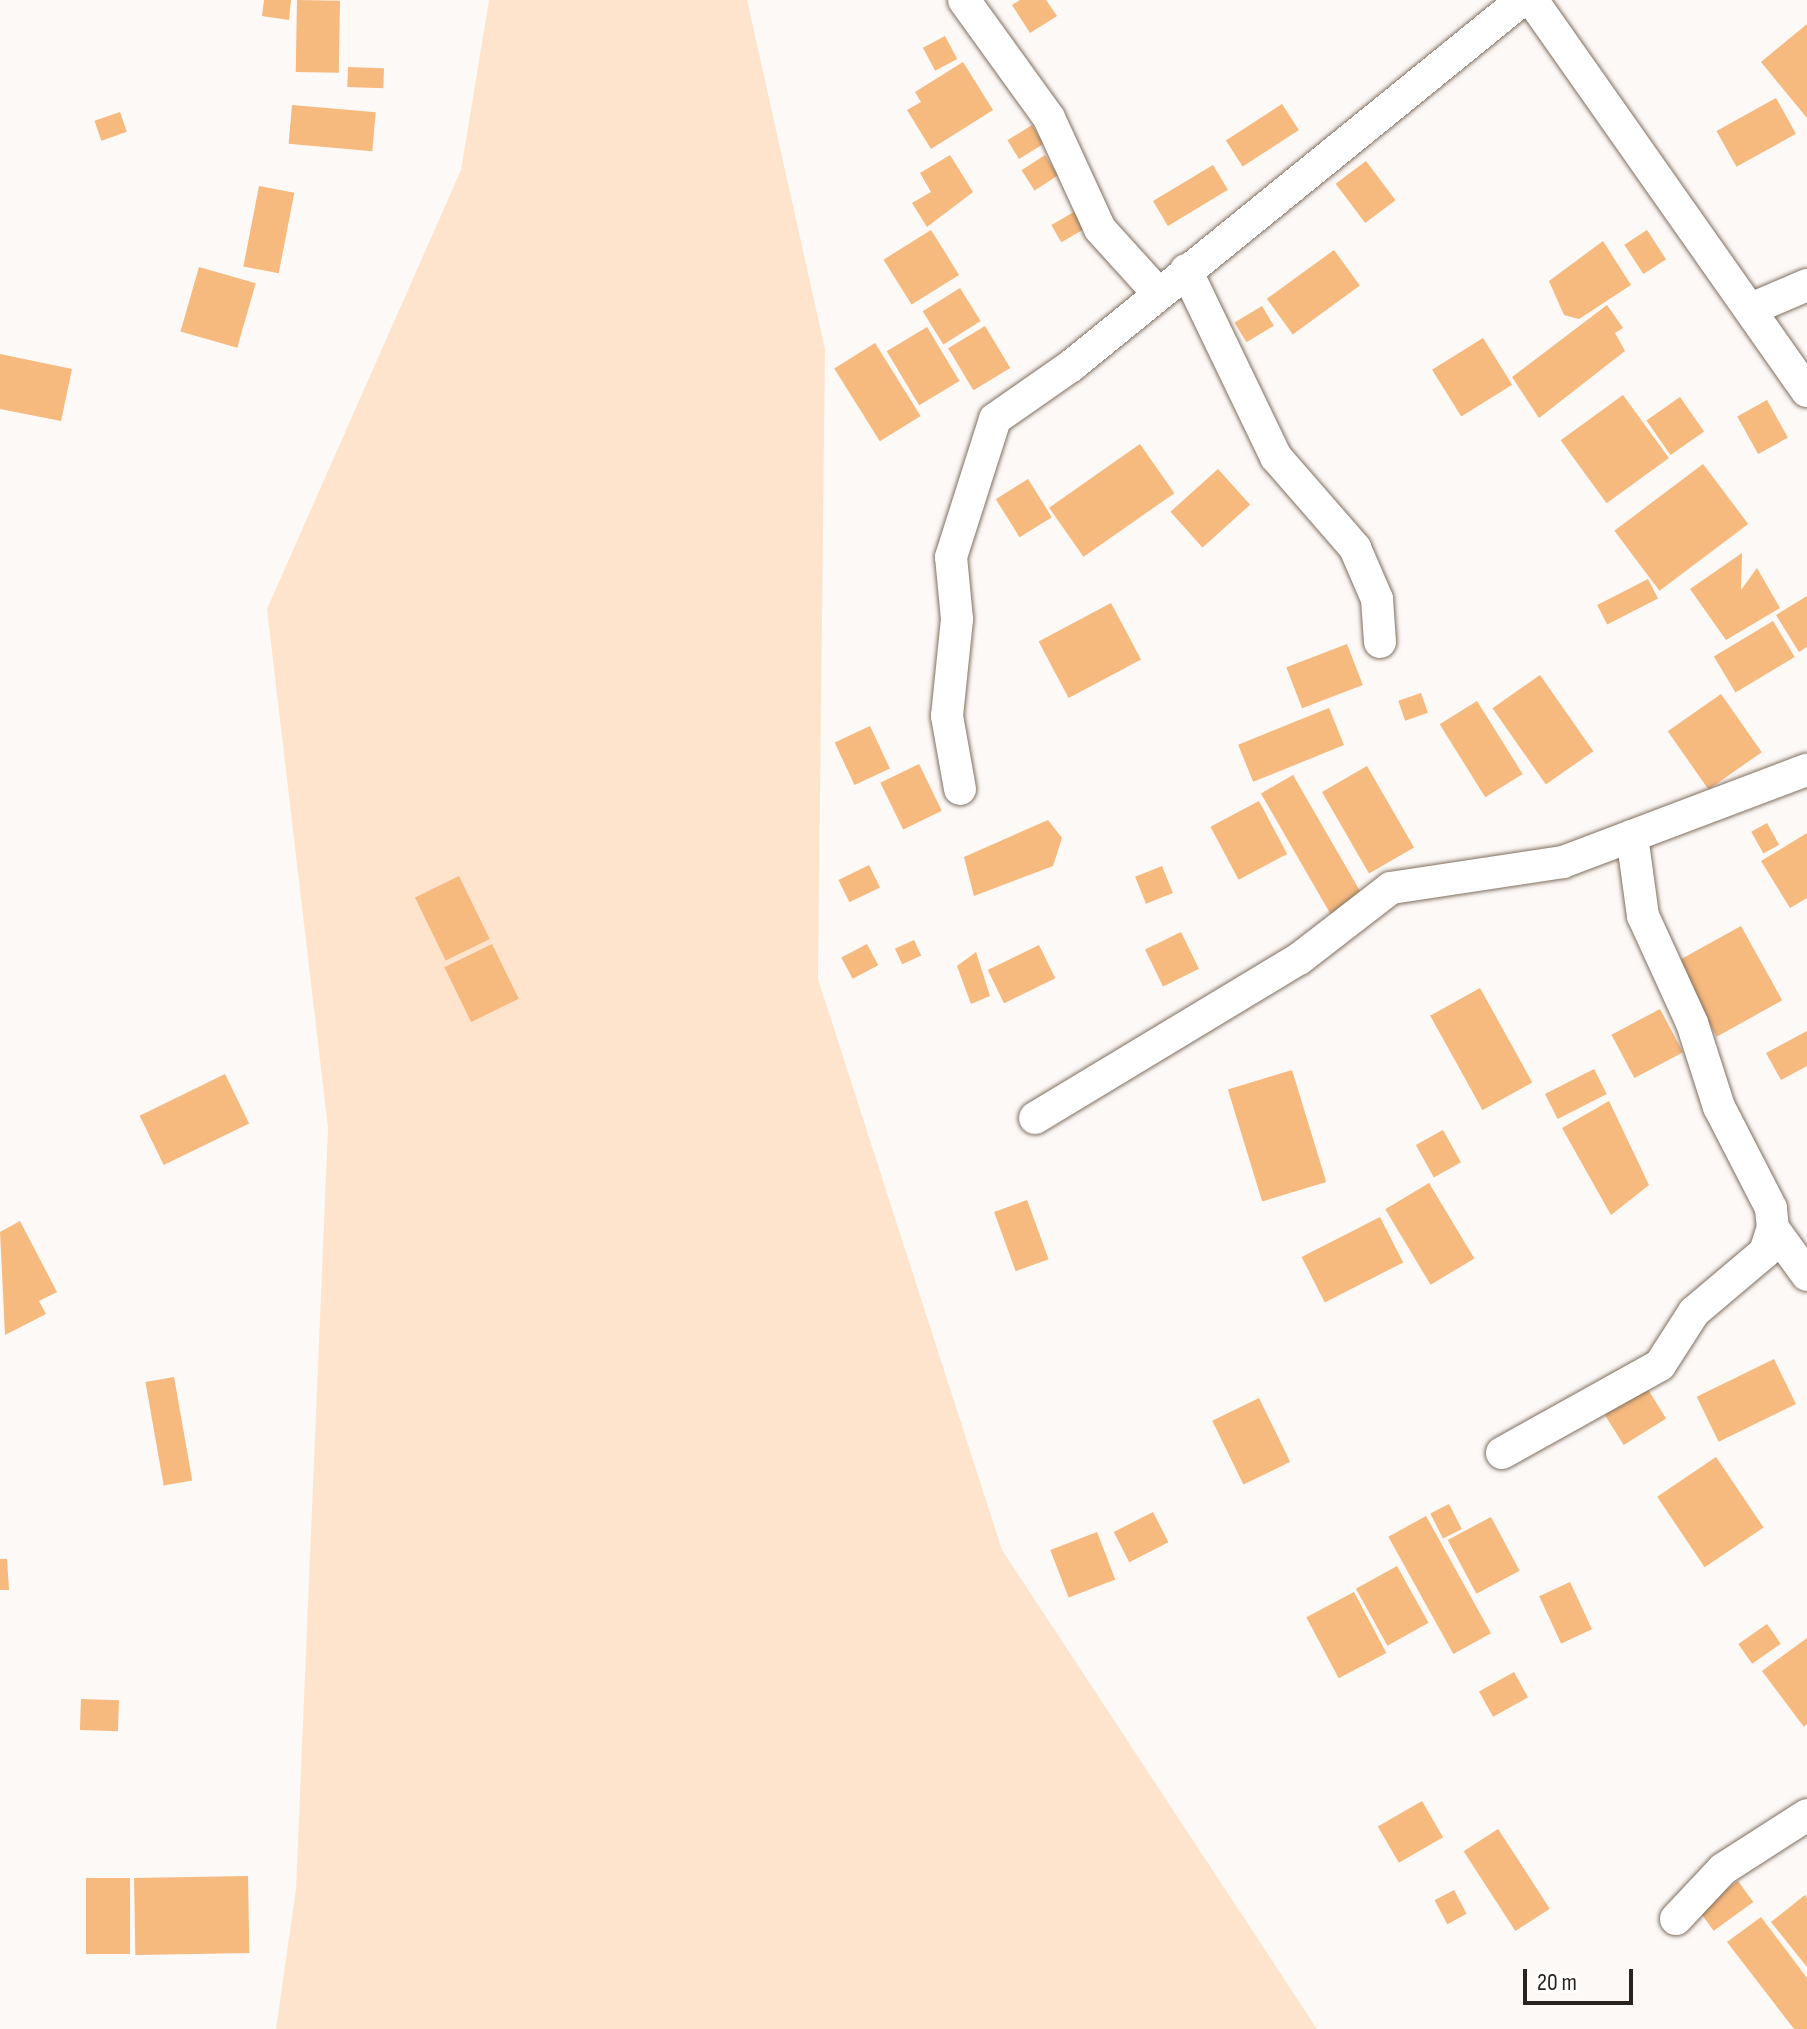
<!DOCTYPE html>
<style>
body{margin:0}
#map{position:relative;width:1807px;height:2029px;overflow:hidden;background:#fdf9f6;font-family:"Sofia Sans Condensed",sans-serif}
div>[style]{position:absolute}
.green>*{inset:0;background:#ffe4cd}
.building>*{inset:0;background:#f6b97e;transform-origin:0 0}
.roads{filter:drop-shadow(0 0 2px #806f60) drop-shadow(0 0 2px #806f60)}
.street>*{height:32px;margin:-16px;padding:0 16px;transform-origin:16px;border-radius:16px;background:#fff}
span{translate:-50% -50%;white-space:nowrap;text-align:center;line-height:1.15;-webkit-text-stroke:7px #fff;paint-order:stroke}
.scale{position:absolute;left:1523px;top:1969px;width:110px;height:36px;box-sizing:border-box;border:4px solid #2b241e;border-top:0;padding-left:10px;font-size:24px;line-height:28px;white-space:nowrap;color:#2b241e;-webkit-text-stroke:6px #fff;paint-order:stroke}
</style>
<div id="map">
<div class="green">
<i style="clip-path:polygon(489px 0,747px 0,825px 349px,818px 979px,1002px 1550px,1317px 2029px,276px 2029px,296px 1889px,328px 1128px,267px 609px,461px 170px)"></i>
</div>
<div class="building">
<i style="clip-path:polygon(264px 0,291px 0,289px 20px,262px 16px)"></i>
<i style="left:297px;top:0;width:43px;height:72px;rotate:1deg"></i>
<i style="clip-path:polygon(1020px 0,1046px 0,1057px 16px,1030px 33px,1012px 5px)"></i>
<i style="clip-path:polygon(1807px 24px,1807px 118px,1761px 62px)"></i>
<i style="left:945px;top:36px;width:26px;height:25px;rotate:62deg"></i>
<i style="clip-path:polygon(963px 62px,993px 110px,931px 149px,907px 110px,921px 102px,915px 92px)"></i>
<i style="left:348px;top:67px;width:36px;height:20px;rotate:2deg"></i>
<i style="left:1776px;top:98px;width:41px;height:68px;rotate:61deg"></i>
<i style="left:1282px;top:104px;width:31px;height:67px;rotate:57deg"></i>
<i style="left:292px;top:105px;width:84px;height:39px;rotate:5deg"></i>
<i style="left:120px;top:112px;width:21px;height:27px;rotate:71deg"></i>
<i style="left:1032px;top:125px;width:22px;height:29px;rotate:58deg"></i>
<i style="clip-path:polygon(950px 155px,973px 192px,927px 227px,912px 203px,931px 192px,920px 173px)"></i>
<i style="left:1045px;top:155px;width:24px;height:28px;rotate:57deg"></i>
<i style="left:1366px;top:161px;width:49px;height:38px;rotate:53deg"></i>
<i style="left:1213px;top:165px;width:29px;height:70px;rotate:59deg"></i>
<i style="left:259px;top:186px;width:36px;height:82px;rotate:11deg"></i>
<i style="left:1079px;top:209px;width:20px;height:32px;rotate:60deg"></i>
<i style="left:931px;top:230px;width:53px;height:56px;rotate:58deg"></i>
<i style="left:1647px;top:230px;width:35px;height:27px;rotate:57deg"></i>
<i style="clip-path:polygon(1603px 241px,1631px 285px,1579px 319px,1564px 315px,1549px 281px)"></i>
<i style="left:1334px;top:250px;width:44px;height:83px;rotate:54deg"></i>
<i style="left:199px;top:267px;width:59px;height:67px;rotate:16deg"></i>
<i style="left:960px;top:288px;width:39px;height:44px;rotate:58deg"></i>
<i style="clip-path:polygon(1607px 305px,1623px 328px,1615px 333px,1625px 351px,1539px 418px,1512px 377px)"></i>
<i style="left:1262px;top:306px;width:23px;height:32px;rotate:59deg"></i>
<i style="left:985px;top:326px;width:49px;height:43px;rotate:59deg"></i>
<i style="left:927px;top:327px;width:63px;height:47px;rotate:59deg"></i>
<i style="left:1483px;top:338px;width:55px;height:60px;rotate:58deg"></i>
<i style="left:875px;top:343px;width:86px;height:48px;rotate:58deg"></i>
<i style="clip-path:polygon(0 354px,72px 369px,61px 421px,0 409px)"></i>
<i style="left:1623px;top:395px;width:78px;height:77px;rotate:54deg"></i>
<i style="left:1680px;top:397px;width:42px;height:41px;rotate:55deg"></i>
<i style="left:1767px;top:400px;width:43px;height:34px;rotate:61deg"></i>
<i style="left:1140px;top:444px;width:60px;height:111px;rotate:55deg"></i>
<i style="left:1703px;top:464px;width:75px;height:111px;rotate:53deg"></i>
<i style="left:1218px;top:469px;width:48px;height:64px;rotate:48deg"></i>
<i style="left:1028px;top:479px;width:45px;height:38px;rotate:58deg"></i>
<i style="clip-path:polygon(1742px 553px,1741px 590px,1757px 568px,1780px 608px,1726px 640px,1690px 589px)"></i>
<i style="left:1648px;top:579px;width:22px;height:57px;rotate:63deg"></i>
<i style="clip-path:polygon(1807px 596px,1807px 647px,1799px 652px,1776px 615px)"></i>
<i style="left:1111px;top:603px;width:64px;height:82px;rotate:62deg"></i>
<i style="left:1773px;top:621px;width:42px;height:69px;rotate:59deg"></i>
<i style="left:1347px;top:644px;width:44px;height:65px;rotate:69deg"></i>
<i style="left:1540px;top:675px;width:93px;height:58px;rotate:55deg"></i>
<i style="left:1421px;top:693px;width:21px;height:24px;rotate:71deg"></i>
<i style="left:1721px;top:694px;width:71px;height:65px;rotate:55deg"></i>
<i style="left:1477px;top:701px;width:86px;height:44px;rotate:58deg"></i>
<i style="left:1329px;top:708px;width:40px;height:98px;rotate:68deg"></i>
<i style="left:870px;top:726px;width:47px;height:39px;rotate:65deg"></i>
<i style="left:919px;top:764px;width:52px;height:43px;rotate:64deg"></i>
<i style="left:1367px;top:766px;width:94px;height:52px;rotate:60deg"></i>
<i style="left:1293px;top:775px;width:140px;height:37px;rotate:60deg"></i>
<i style="left:1259px;top:801px;width:60px;height:55px;rotate:62deg"></i>
<i style="clip-path:polygon(1048px 820px,1062px 838px,1053px 866px,974px 896px,964px 857px)"></i>
<i style="left:1767px;top:823px;width:25px;height:18px;rotate:61deg"></i>
<i style="clip-path:polygon(1807px 833px,1807px 898px,1790px 908px,1761px 861px)"></i>
<i style="left:869px;top:865px;width:25px;height:34px;rotate:64deg"></i>
<i style="left:1162px;top:866px;width:29px;height:29px;rotate:68deg"></i>
<i style="left:459px;top:876px;width:70px;height:49px;rotate:64deg"></i>
<i style="left:1741px;top:926px;width:85px;height:75px;rotate:61deg"></i>
<i style="left:1181px;top:932px;width:41px;height:40px;rotate:64deg"></i>
<i style="left:914px;top:940px;width:17px;height:21px;rotate:65deg"></i>
<i style="left:492px;top:944px;width:61px;height:53px;rotate:64deg"></i>
<i style="left:867px;top:944px;width:24px;height:29px;rotate:62deg"></i>
<i style="left:1039px;top:945px;width:37px;height:57px;rotate:64deg"></i>
<i style="clip-path:polygon(976px 952px,990px 996px,971px 1004px,957px 966px)"></i>
<i style="left:1480px;top:988px;width:108px;height:57px;rotate:61deg"></i>
<i style="left:1660px;top:1009px;width:49px;height:55px;rotate:62deg"></i>
<i style="clip-path:polygon(1807px 1031px,1807px 1066px,1781px 1080px,1766px 1053px)"></i>
<i style="left:1594px;top:1069px;width:28px;height:55px;rotate:63deg"></i>
<i style="left:1292px;top:1070px;width:117px;height:67px;rotate:73deg"></i>
<i style="left:225px;top:1074px;width:55px;height:95px;rotate:64deg"></i>
<i style="clip-path:polygon(1609px 1101px,1649px 1185px,1611px 1215px,1562px 1128px)"></i>
<i style="left:1443px;top:1130px;width:37px;height:31px;rotate:61deg"></i>
<i style="left:1429px;top:1183px;width:88px;height:51px;rotate:59deg"></i>
<i style="left:1027px;top:1200px;width:63px;height:35px;rotate:70deg"></i>
<i style="left:1380px;top:1217px;width:51px;height:88px;rotate:63deg"></i>
<i style="clip-path:polygon(20px 1221px,57px 1292px,39px 1301px,46px 1314px,5px 1335px,0 1232px)"></i>
<i style="left:1774px;top:1359px;width:50px;height:86px;rotate:64deg"></i>
<i style="left:174px;top:1377px;width:105px;height:29px;rotate:80deg"></i>
<i style="left:1647px;top:1388px;width:36px;height:50px;rotate:58deg"></i>
<i style="left:1259px;top:1398px;width:71px;height:52px;rotate:64deg"></i>
<i style="left:1716px;top:1457px;width:85px;height:71px;rotate:56deg"></i>
<i style="left:1449px;top:1504px;width:28px;height:21px;rotate:63deg"></i>
<i style="left:1153px;top:1512px;width:34px;height:44px;rotate:63deg"></i>
<i style="left:1426px;top:1516px;width:134px;height:43px;rotate:61deg"></i>
<i style="left:1491px;top:1517px;width:61px;height:49px;rotate:62deg"></i>
<i style="left:1097px;top:1532px;width:51px;height:50px;rotate:69deg"></i>
<i style="clip-path:polygon(0 1559px,7px 1559px,9px 1590px,0 1590px)"></i>
<i style="left:1397px;top:1566px;width:65px;height:47px;rotate:61deg"></i>
<i style="left:1570px;top:1582px;width:52px;height:34px;rotate:65deg"></i>
<i style="left:1354px;top:1592px;width:69px;height:54px;rotate:62deg"></i>
<i style="left:1767px;top:1624px;width:24px;height:35px;rotate:55deg"></i>
<i style="clip-path:polygon(1807px 1638px,1807px 1724px,1804px 1727px,1762px 1671px)"></i>
<i style="left:1514px;top:1672px;width:29px;height:40px;rotate:61deg"></i>
<i style="left:81px;top:1699px;width:38px;height:31px;rotate:2deg"></i>
<i style="left:1422px;top:1801px;width:42px;height:51px;rotate:60deg"></i>
<i style="left:1498px;top:1829px;width:95px;height:41px;rotate:57deg"></i>
<i style="left:248px;top:1876px;width:77px;height:114px;rotate:89deg"></i>
<i style="left:86px;top:1878px;width:44px;height:76px"></i>
<i style="left:1738px;top:1881px;width:26px;height:49px;rotate:54deg"></i>
<i style="left:1454px;top:1890px;width:27px;height:22px;rotate:62deg"></i>
<i style="clip-path:polygon(1805px 1895px,1807px 1898px,1807px 1967px,1771px 1922px)"></i>
<i style="clip-path:polygon(1761px 1917px,1807px 1978px,1807px 2029px,1794px 2029px,1727px 1942px)"></i>
</div>
<div class="roads">
<div class="street">
<i style="left:964px;top:0;width:145px;rotate:54.2deg"></i>
<i style="left:1049px;top:118px;width:122px;rotate:65.3deg"></i>
<i style="left:1100px;top:229px;width:84px;rotate:47.9deg"></i>
<i style="left:1532px;top:0;width:478px;rotate:54.9deg"></i>
<i style="left:1186px;top:270px;width:208px;rotate:64.3deg"></i>
<i style="left:1276px;top:457px;width:121px;rotate:49deg"></i>
<i style="left:1355px;top:548px;width:56px;rotate:66.7deg"></i>
<i style="left:1377px;top:599px;width:43px;rotate:86deg"></i>
<i style="left:1751px;top:309px;width:61px;rotate:-23.2deg"></i>
<i style="left:960px;top:789px;width:74px;rotate:-100.1deg"></i>
<i style="left:947px;top:716px;width:98px;rotate:-84.1deg"></i>
<i style="left:957px;top:619px;width:62px;rotate:-95.5deg"></i>
<i style="left:951px;top:557px;width:145px;rotate:-72.3deg"></i>
<i style="left:995px;top:419px;width:93px;rotate:-34.9deg"></i>
<i style="left:1071px;top:366px;width:581px;rotate:-39.06deg"></i>
<i style="left:1035px;top:1118px;width:308px;rotate:-31.1deg"></i>
<i style="left:1299px;top:959px;width:116px;rotate:-37.7deg"></i>
<i style="left:1391px;top:888px;width:174px;rotate:-8.6deg"></i>
<i style="left:1563px;top:862px;width:261px;rotate:-20.7deg"></i>
<i style="left:1773px;top:1228px;width:58px;rotate:54.1deg"></i>
<i style="left:1502px;top:1453px;width:181px;rotate:-29.1deg"></i>
<i style="left:1660px;top:1365px;width:63px;rotate:-57.3deg"></i>
<i style="left:1694px;top:1312px;width:93px;rotate:-40.2deg"></i>
<i style="left:1765px;top:1252px;width:25px;rotate:-72deg"></i>
<i style="left:1773px;top:1228px;width:20px;rotate:-96deg"></i>
<i style="left:1771px;top:1208px;width:114px;rotate:-117.2deg"></i>
<i style="left:1719px;top:1107px;width:88px;rotate:-107.8deg"></i>
<i style="left:1692px;top:1023px;width:118px;rotate:-114.6deg"></i>
<i style="left:1643px;top:916px;width:81px;rotate:-97.8deg"></i>
<i style="left:1676px;top:1919px;width:69px;rotate:-46.8deg"></i>
<i style="left:1723px;top:1869px;width:100px;rotate:-32.7deg"></i>
</div>
</div>
<div class="scale">20 m</div>
</div>
